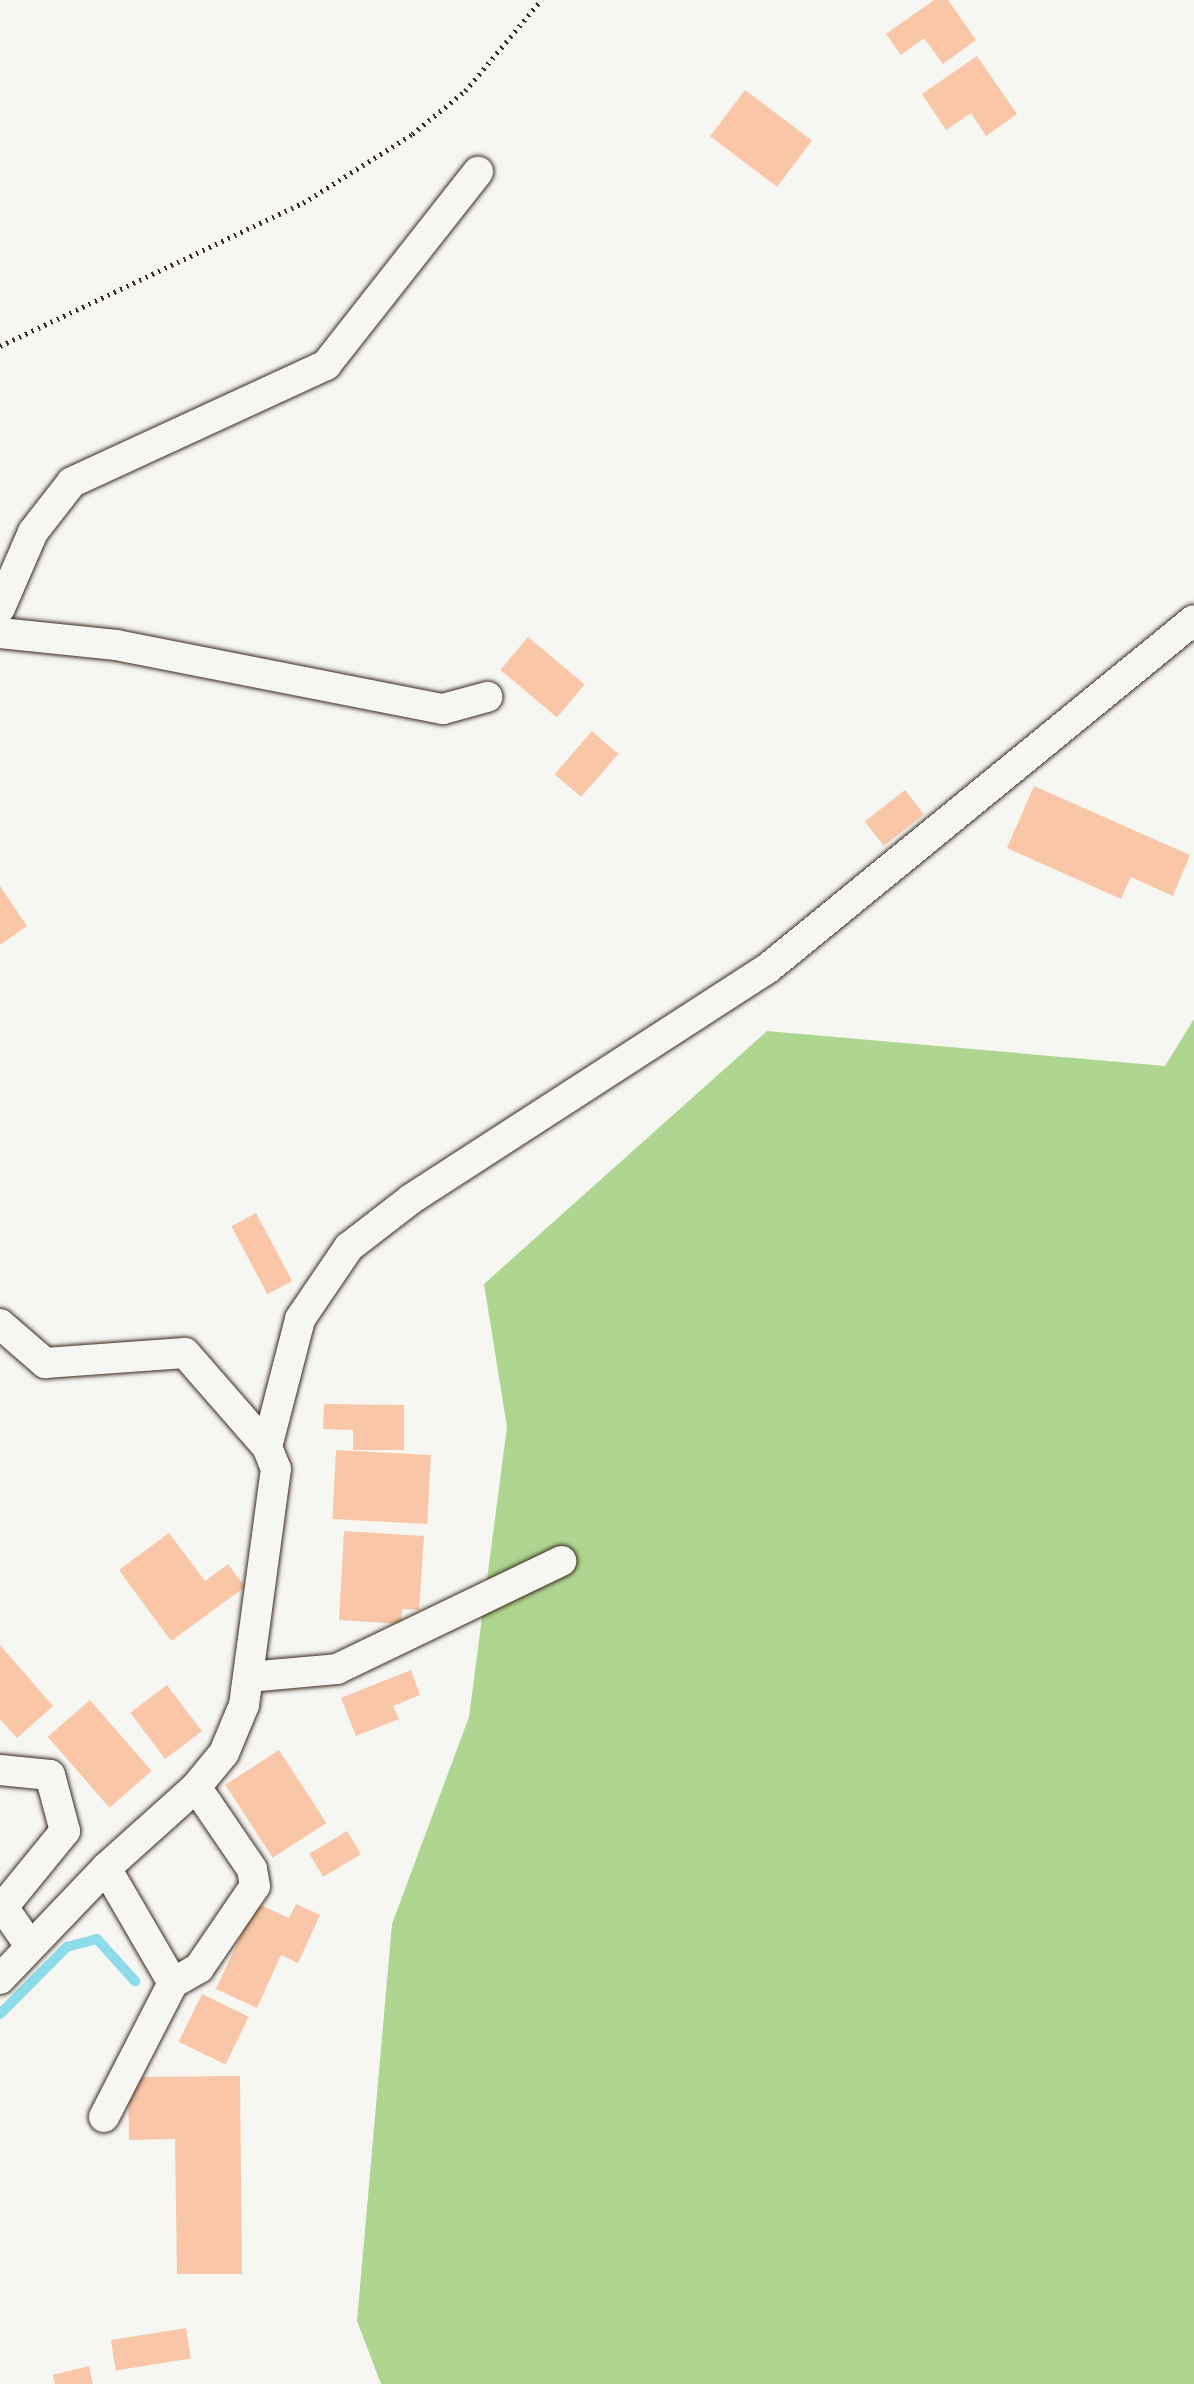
<!DOCTYPE html>
<style>
body{margin:0}
#map{position:relative;width:1194px;height:2384px;overflow:hidden;background:#f6f6f2;font-family:Delius,sans-serif}
div>[style]{position:absolute}
.green>*{inset:0;background:#afd691}
.stream>*{height:10px;margin:-5px;padding:0 5px;transform-origin:5px;border-radius:5px;background:#8cdce9}
.building>*{inset:0;background:#f9c7a8;transform-origin:0 0}
.path>*{height:4.5px;margin-top:-2.25px;transform-origin:0;background:repeating-linear-gradient(90deg,#3b2a1e 0 2px,transparent 0 7px)}
.roads{filter:drop-shadow(0 0 2px #3b2a1e) drop-shadow(0 0 2px #3b2a1e)}
.street>*{height:30px;margin:-15px;padding:0 15px;transform-origin:15px;border-radius:15px;background:#f6f6f2}
span{translate:-50% -50%;white-space:nowrap;text-align:center;line-height:1.15;-webkit-text-stroke:5px #f6f6f2;paint-order:stroke}
</style>
<div id="map">
<div class="green">
<i style="clip-path:polygon(1194px 1019px,1194px 2384px,381px 2384px,357px 2321px,392px 1924px,469px 1717px,507px 1427px,484px 1284px,767px 1031px,1165px 1066px)"></i>
</div>
<div class="stream">
<i style="left:0;top:2014px;width:95px;rotate:-45deg"></i>
<i style="left:67px;top:1947px;width:31px;rotate:-15deg"></i>
<i style="left:97px;top:1939px;width:57px;rotate:47.9deg"></i>
</div>
<div class="building">
<i style="clip-path:polygon(934px 0,948px 0,976px 40px,943px 64px,924px 38px,901px 55px,886px 34px)"></i>
<i style="clip-path:polygon(977px 56px,1017px 114px,986px 136px,971px 113px,946px 130px,922px 94px)"></i>
<i style="left:745px;top:90px;width:84px;height:58px;rotate:37deg"></i>
<i style="left:528px;top:637px;width:74px;height:43px;rotate:40deg"></i>
<i style="left:592px;top:731px;width:35px;height:57px;rotate:41deg"></i>
<i style="clip-path:polygon(1034px 786px,1190px 855px,1173px 896px,1131px 877px,1121px 899px,1007px 848px)"></i>
<i style="left:905px;top:790px;width:31px;height:51px;rotate:52deg"></i>
<i style="clip-path:polygon(0 886px,27px 926px,0 945px)"></i>
<i style="left:256px;top:1213px;width:77px;height:28px;rotate:62deg"></i>
<i style="clip-path:polygon(324px 1404px,404px 1405px,404px 1450px,353px 1450px,353px 1430px,323px 1429px)"></i>
<i style="left:336px;top:1450px;width:95px;height:69px;rotate:3deg"></i>
<i style="clip-path:polygon(344px 1531px,424px 1536px,419px 1610px,402px 1609px,401px 1624px,339px 1620px)"></i>
<i style="clip-path:polygon(169px 1533px,205px 1581px,228px 1564px,245px 1587px,171px 1641px,119px 1570px)"></i>
<i style="clip-path:polygon(0 1645px,53px 1706px,17px 1738px,0 1719px)"></i>
<i style="clip-path:polygon(411px 1670px,420px 1695px,393px 1706px,399px 1719px,356px 1736px,341px 1698px)"></i>
<i style="left:167px;top:1685px;width:58px;height:46px;rotate:53deg"></i>
<i style="left:90px;top:1700px;width:94px;height:56px;rotate:49deg"></i>
<i style="left:279px;top:1750px;width:87px;height:64px;rotate:57deg"></i>
<i style="left:347px;top:1831px;width:27px;height:44px;rotate:59deg"></i>
<i style="clip-path:polygon(256px 1903px,289px 1918px,296px 1904px,320px 1915px,298px 1963px,281px 1955px,257px 2008px,216px 1989px)"></i>
<i style="left:202px;top:1994px;width:52px;height:53px;rotate:26deg"></i>
<i style="clip-path:polygon(240px 2076px,242px 2274px,177px 2274px,175px 2139px,129px 2140px,128px 2077px)"></i>
<i style="left:186px;top:2328px;width:31px;height:76px;rotate:81deg"></i>
<i style="clip-path:polygon(89px 2366px,93px 2384px,55px 2384px,53px 2375px)"></i>
</div>
<div class="path">
<i style="left:0;top:346px;width:335px;rotate:-25.3deg"></i>
<i style="left:303px;top:203px;width:129px;rotate:-32.3deg"></i>
<i style="left:412px;top:134px;width:68px;rotate:-39.1deg"></i>
<i style="left:465px;top:91px;width:119px;rotate:-50.1deg"></i>
</div>
<div class="roads">
<div class="street">
<i style="left:0;top:608px;width:83px;rotate:-66.5deg"></i>
<i style="left:33px;top:532px;width:63px;rotate:-52deg"></i>
<i style="left:72px;top:482px;width:280px;rotate:-24.7deg"></i>
<i style="left:326px;top:365px;width:246px;rotate:-51.8deg"></i>
<i style="left:0;top:633px;width:117px;rotate:5.9deg"></i>
<i style="left:116px;top:645px;width:333px;rotate:11.1deg"></i>
<i style="left:443px;top:709px;width:46px;rotate:-15.3deg"></i>
<i style="left:0;top:1324px;width:60px;rotate:40.9deg"></i>
<i style="left:45px;top:1363px;width:140px;rotate:-4.1deg"></i>
<i style="left:185px;top:1353px;width:125px;rotate:48.9deg"></i>
<i style="left:248px;top:1677px;width:89px;rotate:-5.1deg"></i>
<i style="left:337px;top:1669px;width:249px;rotate:-25.7deg"></i>
<i style="left:0;top:1770px;width:50px;rotate:5.7deg"></i>
<i style="left:50px;top:1775px;width:58px;rotate:75deg"></i>
<i style="left:65px;top:1831px;width:98px;rotate:129.2deg"></i>
<i style="left:3px;top:1907px;width:47px;rotate:55.3deg"></i>
<i style="left:106px;top:1868px;width:133px;rotate:59.8deg"></i>
<i style="left:173px;top:1983px;width:30px;rotate:-30deg"></i>
<i style="left:199px;top:1968px;width:99px;rotate:-55.7deg"></i>
<i style="left:255px;top:1886px;width:17px;rotate:-100deg"></i>
<i style="left:252px;top:1869px;width:99px;rotate:-124.3deg"></i>
<i style="left:0;top:1979px;width:153px;rotate:-46.3deg"></i>
<i style="left:106px;top:1868px;width:121px;rotate:-42deg"></i>
<i style="left:196px;top:1787px;width:44px;rotate:-50.5deg"></i>
<i style="left:224px;top:1753px;width:52px;rotate:-67.4deg"></i>
<i style="left:244px;top:1705px;width:238px;rotate:-82.3deg"></i>
<i style="left:276px;top:1469px;width:24px;rotate:-112deg"></i>
<i style="left:267px;top:1447px;width:132px;rotate:-75.5deg"></i>
<i style="left:300px;top:1319px;width:87px;rotate:-55.8deg"></i>
<i style="left:349px;top:1247px;width:78px;rotate:-37.7deg"></i>
<i style="left:411px;top:1199px;width:424px;rotate:-32.9deg"></i>
<i style="left:767px;top:969px;width:551px;rotate:-39.26deg"></i>
<i style="left:104px;top:2117px;width:151px;rotate:-62.8deg"></i>
</div>
</div>
</div>
